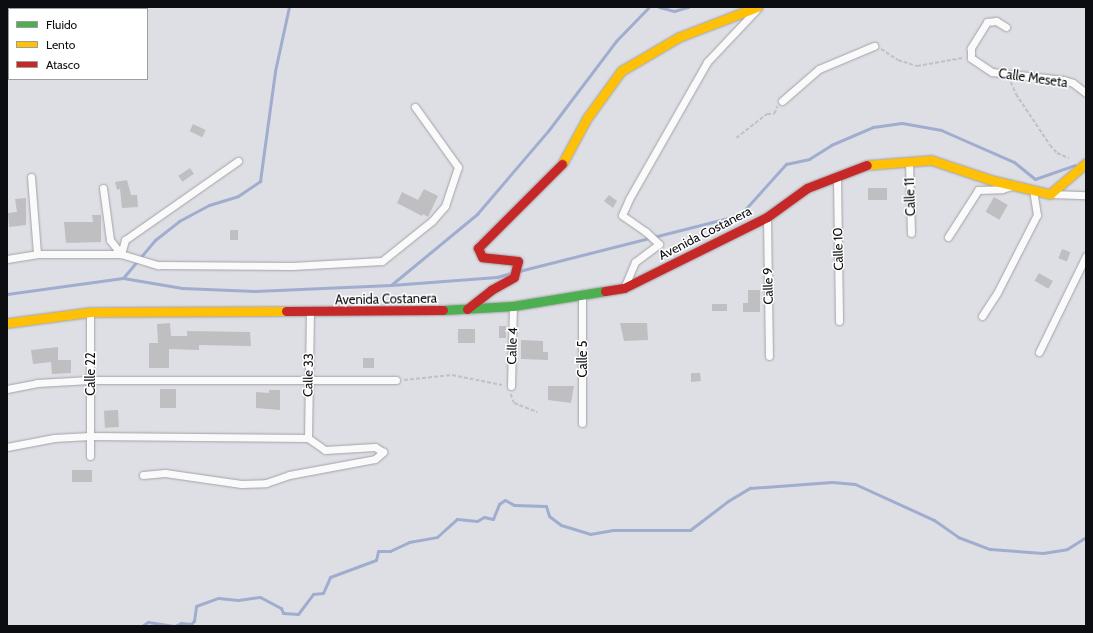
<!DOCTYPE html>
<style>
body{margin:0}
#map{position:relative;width:1093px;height:633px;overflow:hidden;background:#dedfe5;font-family:Cabin,sans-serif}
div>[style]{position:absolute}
.stream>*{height:3px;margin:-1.5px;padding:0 1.5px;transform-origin:1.5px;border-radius:1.5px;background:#a1adcf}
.building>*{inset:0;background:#bfbec0;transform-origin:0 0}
.path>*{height:1.5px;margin-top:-0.75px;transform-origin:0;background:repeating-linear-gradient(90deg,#c0c1c3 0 4px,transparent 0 6px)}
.roads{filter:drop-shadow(0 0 1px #a2a2a6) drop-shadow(0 0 1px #a2a2a6)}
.street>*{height:7px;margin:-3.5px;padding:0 3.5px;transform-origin:3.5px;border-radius:3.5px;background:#fafafb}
.fast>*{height:9px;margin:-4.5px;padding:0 4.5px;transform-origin:4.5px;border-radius:4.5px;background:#4caf50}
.slow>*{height:9px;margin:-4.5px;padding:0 4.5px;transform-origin:4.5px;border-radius:4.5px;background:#ffc107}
.jam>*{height:9px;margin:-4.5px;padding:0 4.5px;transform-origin:4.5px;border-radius:4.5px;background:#c62828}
span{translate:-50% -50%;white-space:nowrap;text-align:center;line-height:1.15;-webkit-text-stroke:3px #fff;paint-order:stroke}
.street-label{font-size:13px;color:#0c0d10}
.frame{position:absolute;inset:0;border:8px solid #0c0d10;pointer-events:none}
.legend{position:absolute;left:8px;top:8px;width:140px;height:72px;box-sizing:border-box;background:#fff;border:1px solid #9e9e9f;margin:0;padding:5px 7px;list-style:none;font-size:12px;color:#0c0d10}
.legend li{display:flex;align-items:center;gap:8px;height:20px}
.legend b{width:20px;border:1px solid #9e9e9f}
</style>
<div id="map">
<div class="stream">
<i style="left:659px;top:7px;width:16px;rotate:15deg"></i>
<i style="left:674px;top:11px;width:15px;rotate:-16deg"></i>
<i style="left:519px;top:271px;width:228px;rotate:-14.2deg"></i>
<i style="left:740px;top:215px;width:69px;rotate:-48deg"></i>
<i style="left:786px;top:164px;width:24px;rotate:-12deg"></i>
<i style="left:809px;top:159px;width:26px;rotate:-32deg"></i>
<i style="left:831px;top:145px;width:46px;rotate:-23.2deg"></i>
<i style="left:873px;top:127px;width:29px;rotate:-8deg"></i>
<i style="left:902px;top:123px;width:40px;rotate:10deg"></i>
<i style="left:941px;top:130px;width:80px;rotate:23.7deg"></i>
<i style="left:1014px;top:162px;width:27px;rotate:39deg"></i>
<i style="left:1035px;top:179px;width:42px;rotate:-19.3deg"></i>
<i style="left:123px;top:278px;width:50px;rotate:-49.9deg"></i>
<i style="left:155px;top:240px;width:31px;rotate:-38deg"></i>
<i style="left:179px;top:221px;width:34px;rotate:-28deg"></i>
<i style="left:209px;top:205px;width:30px;rotate:-17deg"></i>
<i style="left:238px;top:196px;width:27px;rotate:-34deg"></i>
<i style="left:260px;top:181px;width:111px;rotate:-82.2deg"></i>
<i style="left:275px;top:71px;width:66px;rotate:-77.7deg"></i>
<i style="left:391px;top:285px;width:112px;rotate:-39.5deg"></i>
<i style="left:477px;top:214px;width:109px;rotate:-49.5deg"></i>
<i style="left:548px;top:131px;width:113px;rotate:-52.9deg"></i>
<i style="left:616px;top:41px;width:47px;rotate:-45.9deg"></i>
<i style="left:7px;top:294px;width:117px;rotate:-7.9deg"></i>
<i style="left:123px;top:278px;width:60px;rotate:9.6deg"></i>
<i style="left:182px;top:288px;width:73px;rotate:2.4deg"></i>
<i style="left:255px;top:291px;width:136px;rotate:-2.5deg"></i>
<i style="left:391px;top:285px;width:106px;rotate:-4.3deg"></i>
<i style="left:497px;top:277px;width:15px;rotate:-16deg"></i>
<i style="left:142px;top:626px;width:7px;rotate:-34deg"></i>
<i style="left:148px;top:622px;width:26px;rotate:9deg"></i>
<i style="left:175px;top:626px;width:7px;rotate:-27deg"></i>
<i style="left:181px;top:623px;width:10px;rotate:6deg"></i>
<i style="left:191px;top:624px;width:4px;rotate:-45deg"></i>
<i style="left:194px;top:621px;width:15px;rotate:-82deg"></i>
<i style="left:196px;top:606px;width:23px;rotate:-20deg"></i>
<i style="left:218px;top:598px;width:20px;rotate:6deg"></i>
<i style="left:238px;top:600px;width:22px;rotate:-8deg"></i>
<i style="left:260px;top:597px;width:24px;rotate:28deg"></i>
<i style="left:281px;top:608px;width:5px;rotate:68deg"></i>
<i style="left:283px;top:613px;width:15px;rotate:4deg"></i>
<i style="left:298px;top:614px;width:25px;rotate:-53deg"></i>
<i style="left:313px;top:594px;width:10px;rotate:-6deg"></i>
<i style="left:323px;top:593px;width:17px;rotate:-66deg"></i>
<i style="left:330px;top:577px;width:49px;rotate:-20.3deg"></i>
<i style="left:376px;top:560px;width:9px;rotate:-77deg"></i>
<i style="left:378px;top:551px;width:12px"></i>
<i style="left:390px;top:551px;width:21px;rotate:-25deg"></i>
<i style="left:409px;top:542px;width:28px;rotate:-10deg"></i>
<i style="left:437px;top:537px;width:27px;rotate:-42deg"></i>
<i style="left:457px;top:519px;width:20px;rotate:6deg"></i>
<i style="left:477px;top:521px;width:8px;rotate:-30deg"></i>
<i style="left:484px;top:517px;width:9px;rotate:13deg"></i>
<i style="left:493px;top:519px;width:16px;rotate:-68deg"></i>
<i style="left:499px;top:504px;width:7px;rotate:-34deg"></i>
<i style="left:505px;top:500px;width:10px;rotate:29deg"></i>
<i style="left:514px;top:505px;width:32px;rotate:2deg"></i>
<i style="left:546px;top:506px;width:10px;rotate:73deg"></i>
<i style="left:549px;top:516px;width:15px;rotate:37deg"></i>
<i style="left:561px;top:525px;width:30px;rotate:17deg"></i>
<i style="left:590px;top:534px;width:22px;rotate:-10deg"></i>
<i style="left:612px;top:530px;width:78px"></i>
<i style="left:690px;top:530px;width:48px;rotate:-37.3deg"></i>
<i style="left:728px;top:501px;width:26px;rotate:-31deg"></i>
<i style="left:750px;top:488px;width:82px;rotate:-4.2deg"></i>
<i style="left:832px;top:482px;width:23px;rotate:5deg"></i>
<i style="left:855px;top:484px;width:87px;rotate:24.5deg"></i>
<i style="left:934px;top:520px;width:29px;rotate:35deg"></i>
<i style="left:958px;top:537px;width:34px;rotate:21deg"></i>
<i style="left:990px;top:549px;width:53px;rotate:4.3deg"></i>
<i style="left:1043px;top:553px;width:24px;rotate:-9deg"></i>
<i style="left:1067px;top:549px;width:22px;rotate:-32deg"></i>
</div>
<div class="building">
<i style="left:193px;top:124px;width:14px;height:8px;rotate:25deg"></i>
<i style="left:190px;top:168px;width:7px;height:14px;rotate:56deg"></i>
<i style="clip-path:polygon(127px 180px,131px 195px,137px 195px,138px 207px,122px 208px,120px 189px,117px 190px,115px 182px)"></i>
<i style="left:868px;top:188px;width:19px;height:12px"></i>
<i style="clip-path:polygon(424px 189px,438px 196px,428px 217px,423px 214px,422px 216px,397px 203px,402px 192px,418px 200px)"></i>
<i style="clip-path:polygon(609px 195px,617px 201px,613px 208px,604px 201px)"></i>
<i style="left:994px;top:197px;width:16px;height:17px;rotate:30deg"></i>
<i style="clip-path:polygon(26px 198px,26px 225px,9px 227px,8px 213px,17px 212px,15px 199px)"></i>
<i style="clip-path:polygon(92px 215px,101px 215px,101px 242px,66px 243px,64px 222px,93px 222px)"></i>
<i style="left:230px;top:230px;width:8px;height:10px"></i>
<i style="left:1062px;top:249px;width:9px;height:10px;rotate:21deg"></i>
<i style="left:1039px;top:273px;width:16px;height:9px;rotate:30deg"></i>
<i style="clip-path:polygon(748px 290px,760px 290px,760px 312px,743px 312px,743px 303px,748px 303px)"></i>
<i style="left:712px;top:304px;width:15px;height:7px"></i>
<i style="clip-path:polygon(170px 323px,171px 336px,187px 336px,187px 331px,250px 332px,251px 346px,199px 345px,199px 350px,169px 349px,169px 368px,149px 368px,149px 343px,158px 343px,157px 324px)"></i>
<i style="clip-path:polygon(620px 323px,647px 323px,648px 340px,624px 341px)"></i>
<i style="left:499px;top:326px;width:7px;height:12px"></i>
<i style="left:458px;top:329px;width:17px;height:14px"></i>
<i style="clip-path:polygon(521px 340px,543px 341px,543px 352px,548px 352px,548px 360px,521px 359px)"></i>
<i style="clip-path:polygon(58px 347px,58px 360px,71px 360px,71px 373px,52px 374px,51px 362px,33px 364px,31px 350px)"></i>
<i style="left:363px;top:358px;width:11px;height:10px"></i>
<i style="clip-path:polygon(691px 373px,700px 373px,701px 381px,691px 382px)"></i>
<i style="clip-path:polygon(548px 386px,574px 386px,571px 403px,548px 400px)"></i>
<i style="left:160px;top:389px;width:16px;height:19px"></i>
<i style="clip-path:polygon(269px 390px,280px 390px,280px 410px,256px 408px,256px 392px,269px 393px)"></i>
<i style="left:118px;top:410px;width:17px;height:14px;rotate:87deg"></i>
<i style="left:92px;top:470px;width:12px;height:20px;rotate:90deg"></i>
</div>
<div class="path">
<i style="left:881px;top:49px;width:20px;rotate:33deg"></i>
<i style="left:898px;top:60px;width:20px;rotate:18deg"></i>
<i style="left:917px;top:66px;width:46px;rotate:-10.1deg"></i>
<i style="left:1011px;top:82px;width:13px;rotate:67deg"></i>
<i style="left:1016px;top:94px;width:61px;rotate:56.3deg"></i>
<i style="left:1050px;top:145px;width:11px;rotate:49deg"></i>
<i style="left:1057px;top:153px;width:13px;rotate:23deg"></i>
<i style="left:736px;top:138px;width:39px;rotate:-38deg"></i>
<i style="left:767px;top:114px;width:7px"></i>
<i style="left:774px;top:114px;width:8px;rotate:-67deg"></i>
<i style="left:404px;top:380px;width:48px;rotate:-5.9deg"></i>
<i style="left:452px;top:375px;width:51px;rotate:11.3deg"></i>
<i style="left:511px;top:394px;width:9px;rotate:72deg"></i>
<i style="left:514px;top:403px;width:25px;rotate:21deg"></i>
</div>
<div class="roads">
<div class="street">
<i style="left:1006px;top:27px;width:12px;rotate:-149deg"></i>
<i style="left:996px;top:21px;width:9px;rotate:174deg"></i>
<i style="left:987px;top:22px;width:31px;rotate:122deg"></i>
<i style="left:971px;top:48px;width:10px;rotate:90deg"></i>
<i style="left:971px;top:58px;width:25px;rotate:34deg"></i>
<i style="left:992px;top:72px;width:72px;rotate:6.3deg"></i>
<i style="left:1064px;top:80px;width:9px;rotate:18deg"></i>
<i style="left:1073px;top:83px;width:16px;rotate:38deg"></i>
<i style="left:782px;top:101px;width:49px;rotate:-40.9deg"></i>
<i style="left:819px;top:69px;width:60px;rotate:-22.7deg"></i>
<i style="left:909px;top:162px;width:71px;rotate:88.4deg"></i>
<i style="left:31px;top:177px;width:77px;rotate:85.5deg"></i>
<i style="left:837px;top:177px;width:144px;rotate:89.2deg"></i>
<i style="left:103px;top:188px;width:52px;rotate:82.3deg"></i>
<i style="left:110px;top:240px;width:18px;rotate:52deg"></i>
<i style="left:121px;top:254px;width:39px;rotate:17deg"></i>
<i style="left:158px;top:265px;width:134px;rotate:0.4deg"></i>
<i style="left:292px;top:266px;width:90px;rotate:-3.2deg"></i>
<i style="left:382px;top:261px;width:64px;rotate:-38.7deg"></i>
<i style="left:432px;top:221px;width:20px;rotate:-49deg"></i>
<i style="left:445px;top:206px;width:41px;rotate:-71.6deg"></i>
<i style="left:458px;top:167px;width:74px;rotate:-125.6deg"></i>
<i style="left:1051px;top:194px;width:35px;rotate:2deg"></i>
<i style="left:767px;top:217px;width:139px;rotate:89.2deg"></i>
<i style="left:948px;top:237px;width:56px;rotate:-57.4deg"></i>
<i style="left:978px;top:190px;width:24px;rotate:-2deg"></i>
<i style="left:1002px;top:189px;width:10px;rotate:-17deg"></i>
<i style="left:7px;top:259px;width:30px;rotate:-9deg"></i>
<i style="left:37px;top:254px;width:84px"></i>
<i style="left:121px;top:254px;width:15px;rotate:-74deg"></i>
<i style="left:125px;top:240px;width:138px;rotate:-35deg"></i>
<i style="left:624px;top:288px;width:28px;rotate:-67deg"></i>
<i style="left:635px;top:262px;width:30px;rotate:-37deg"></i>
<i style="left:659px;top:244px;width:18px;rotate:-137deg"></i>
<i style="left:646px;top:232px;width:29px;rotate:-145deg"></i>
<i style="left:622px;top:215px;width:17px;rotate:-66deg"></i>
<i style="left:629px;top:199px;width:158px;rotate:-60.3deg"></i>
<i style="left:707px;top:62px;width:73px;rotate:-46.7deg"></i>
<i style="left:582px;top:296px;width:127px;rotate:90deg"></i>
<i style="left:90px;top:312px;width:144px;rotate:90deg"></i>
<i style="left:982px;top:316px;width:27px;rotate:-57deg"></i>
<i style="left:997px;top:293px;width:88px;rotate:-62.9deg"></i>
<i style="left:1037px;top:215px;width:25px;rotate:-99deg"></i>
<i style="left:1039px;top:352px;width:107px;rotate:-63.9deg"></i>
<i style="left:511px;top:386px;width:80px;rotate:-88.6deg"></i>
<i style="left:7px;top:389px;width:31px;rotate:-11deg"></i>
<i style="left:37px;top:383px;width:53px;rotate:-3.2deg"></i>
<i style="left:90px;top:380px;width:306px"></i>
<i style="left:308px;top:438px;width:125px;rotate:-89.1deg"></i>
<i style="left:7px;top:447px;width:48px;rotate:-10.8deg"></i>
<i style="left:54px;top:438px;width:36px;rotate:-3deg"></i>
<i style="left:90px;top:436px;width:218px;rotate:0.5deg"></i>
<i style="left:143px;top:475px;width:22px;rotate:-5deg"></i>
<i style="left:165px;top:473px;width:77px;rotate:8.2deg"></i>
<i style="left:241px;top:484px;width:25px;rotate:-2deg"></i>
<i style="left:266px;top:483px;width:24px;rotate:-19deg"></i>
<i style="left:289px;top:475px;width:87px;rotate:-10.5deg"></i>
<i style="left:375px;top:459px;width:11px;rotate:-41deg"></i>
<i style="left:383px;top:452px;width:9px;rotate:-148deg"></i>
<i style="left:375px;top:447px;width:50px;rotate:176.6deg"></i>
<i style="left:325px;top:450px;width:21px;rotate:-145deg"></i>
</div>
<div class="fast">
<i style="left:443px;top:310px;width:70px;rotate:-3.3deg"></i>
<i style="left:513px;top:306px;width:93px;rotate:-9.3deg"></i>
</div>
<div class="slow">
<i style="left:562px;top:164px;width:52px;rotate:-61.5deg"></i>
<i style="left:587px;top:118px;width:58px;rotate:-54.1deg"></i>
<i style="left:621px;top:71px;width:67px;rotate:-30.4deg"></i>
<i style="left:679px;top:37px;width:84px;rotate:-21deg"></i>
<i style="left:867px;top:165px;width:64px;rotate:-4.5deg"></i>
<i style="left:931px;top:160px;width:63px;rotate:18.4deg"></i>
<i style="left:991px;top:180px;width:61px;rotate:13.3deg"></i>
<i style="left:1050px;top:194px;width:48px;rotate:-40.7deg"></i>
<i style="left:7px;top:323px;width:84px;rotate:-7.5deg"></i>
<i style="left:90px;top:312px;width:196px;rotate:-0.3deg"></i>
</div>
<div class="jam">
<i style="left:605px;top:291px;width:19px;rotate:-9deg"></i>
<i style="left:624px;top:288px;width:160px;rotate:-26.4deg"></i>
<i style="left:767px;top:217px;width:49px;rotate:-35.9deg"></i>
<i style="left:807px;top:188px;width:64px;rotate:-21deg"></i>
<i style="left:467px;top:309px;width:31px;rotate:-38deg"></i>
<i style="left:491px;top:290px;width:26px;rotate:-29deg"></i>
<i style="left:514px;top:277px;width:16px;rotate:-76deg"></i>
<i style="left:518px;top:261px;width:36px;rotate:-174deg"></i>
<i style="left:482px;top:257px;width:10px;rotate:-114deg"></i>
<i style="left:478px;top:248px;width:119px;rotate:-45deg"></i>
<i style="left:286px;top:311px;width:157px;rotate:-0.4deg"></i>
</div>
</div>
<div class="street-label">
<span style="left:1033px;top:78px;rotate:8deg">Calle Meseta</span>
<span style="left:910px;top:197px;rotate:-92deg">Calle 11</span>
<span style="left:705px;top:233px;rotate:-27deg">Avenida Costanera</span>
<span style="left:838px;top:249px;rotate:-91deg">Calle 10</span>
<span style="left:768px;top:286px;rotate:-91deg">Calle 9</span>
<span style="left:386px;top:299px;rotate:-1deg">Avenida Costanera</span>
<span style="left:512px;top:346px;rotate:-88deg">Calle 4</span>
<span style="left:582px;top:359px;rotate:-90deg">Calle 5</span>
<span style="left:90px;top:374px;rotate:-90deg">Calle 22</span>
<span style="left:308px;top:375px;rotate:-89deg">Calle 33</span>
</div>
<div class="frame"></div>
<ul class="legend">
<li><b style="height:5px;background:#4caf50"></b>Fluido</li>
<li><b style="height:5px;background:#ffc107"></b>Lento</li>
<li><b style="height:5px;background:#c62828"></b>Atasco</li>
</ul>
</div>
